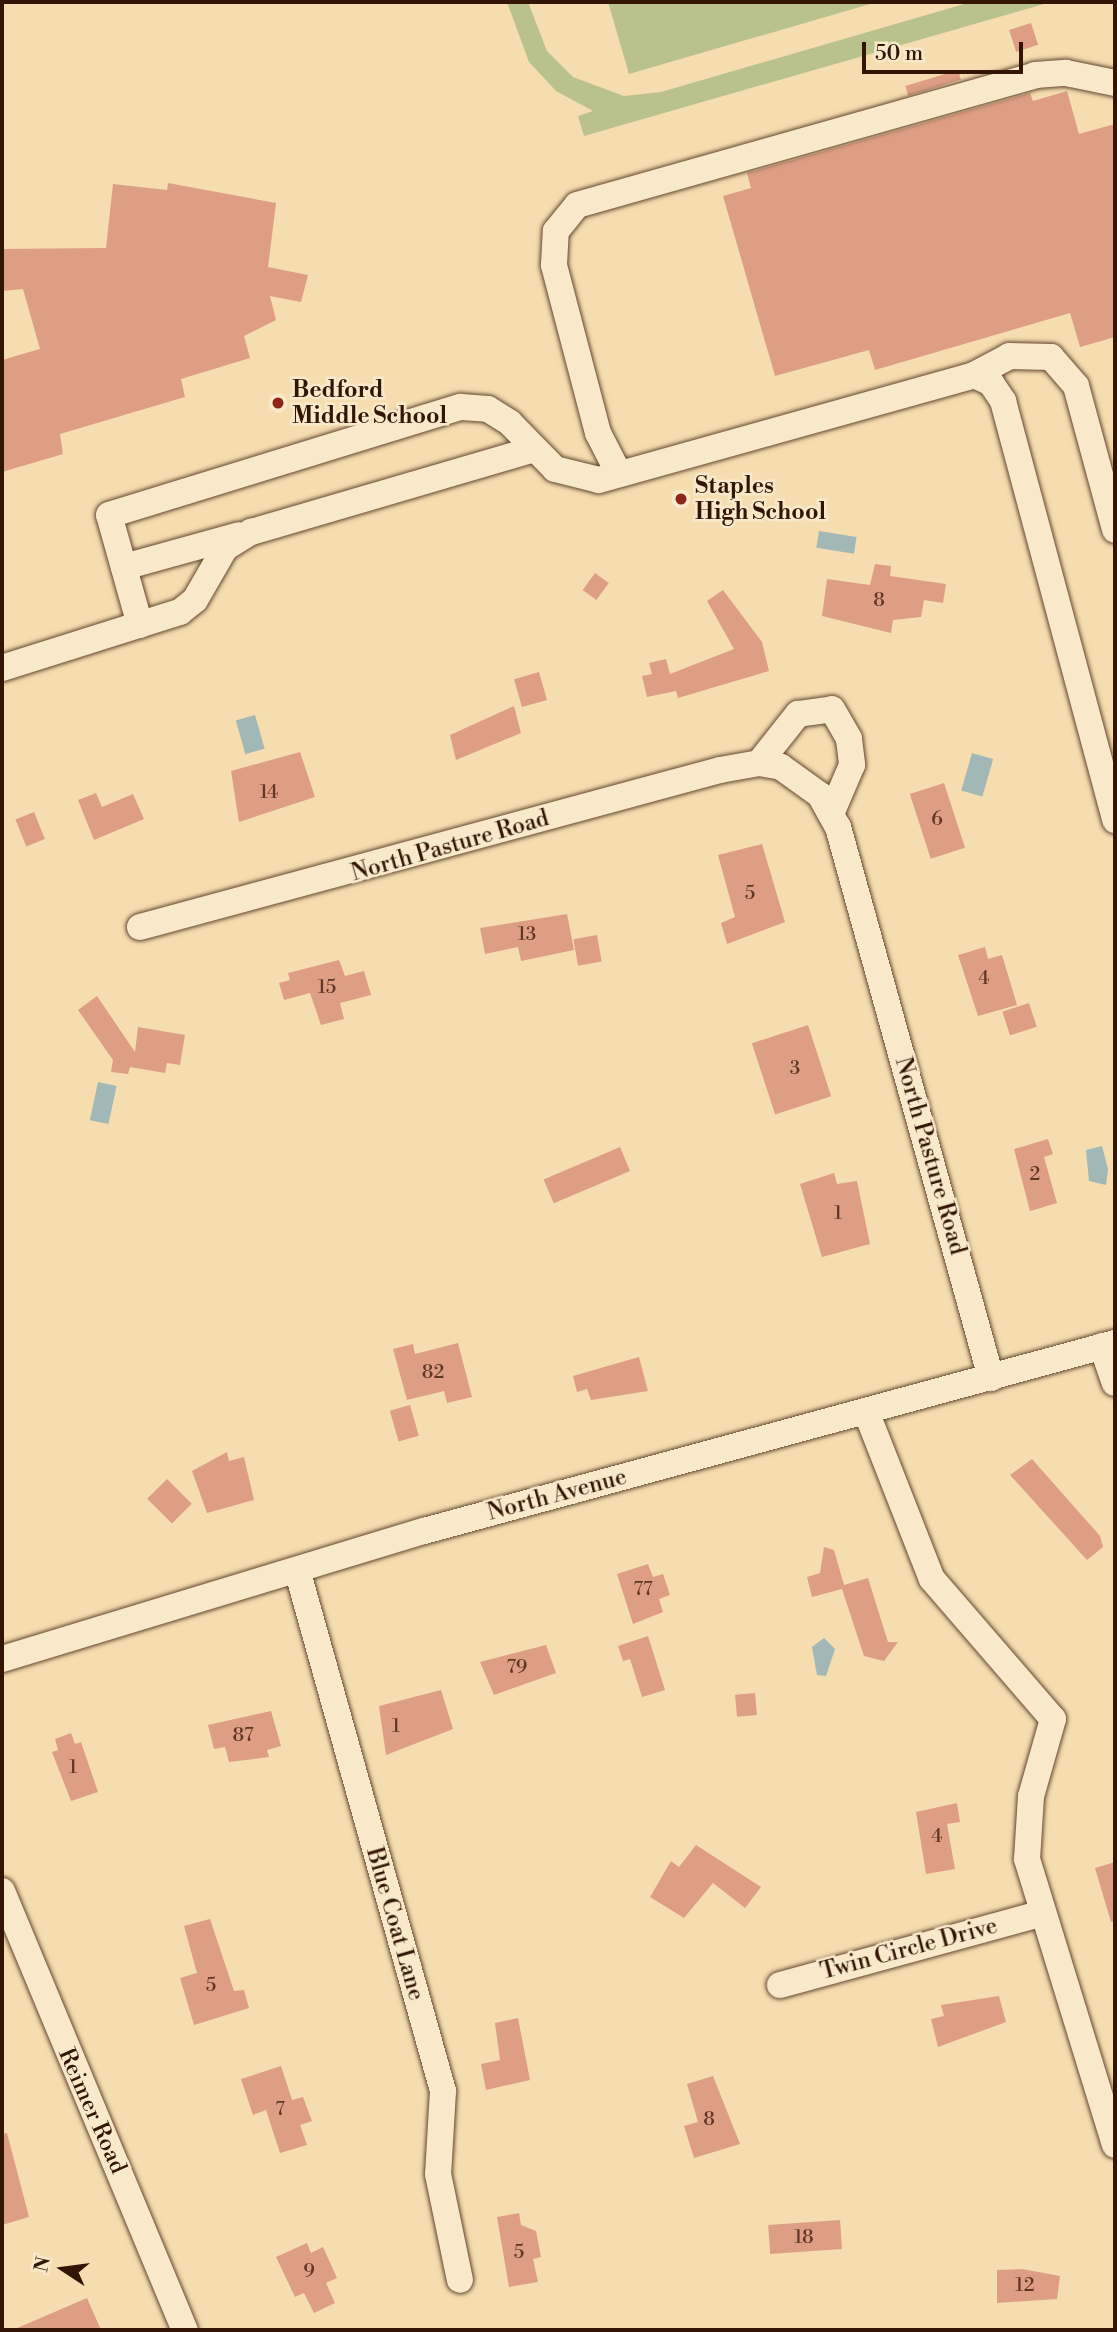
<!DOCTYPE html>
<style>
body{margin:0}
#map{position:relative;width:1117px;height:2332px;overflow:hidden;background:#f5ddaf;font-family:"Libre Bodoni",serif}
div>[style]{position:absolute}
.green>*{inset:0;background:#bac28c}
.water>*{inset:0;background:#a2b8b7;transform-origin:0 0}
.building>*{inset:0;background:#de9e84;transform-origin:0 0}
.roads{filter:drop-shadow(0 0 2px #644730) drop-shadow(0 0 2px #644730)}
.minor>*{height:26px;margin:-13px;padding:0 13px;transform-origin:13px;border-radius:13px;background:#f8e9cb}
.dots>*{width:19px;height:19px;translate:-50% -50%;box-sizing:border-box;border:4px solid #f8e9cb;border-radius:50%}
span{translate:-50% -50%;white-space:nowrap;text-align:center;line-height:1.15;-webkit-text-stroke:5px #f8e9cb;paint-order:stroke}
.number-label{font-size:19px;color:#5e3725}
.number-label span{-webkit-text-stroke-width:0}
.poi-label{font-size:23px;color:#331505;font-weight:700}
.left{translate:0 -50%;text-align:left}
.street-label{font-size:23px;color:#331505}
.frame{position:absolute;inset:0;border:4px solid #331505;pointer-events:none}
.north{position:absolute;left:28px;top:2234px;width:70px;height:70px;-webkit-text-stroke:5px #f8e9cb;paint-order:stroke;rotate:283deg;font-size:19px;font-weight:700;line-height:28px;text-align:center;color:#331505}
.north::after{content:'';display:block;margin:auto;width:24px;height:32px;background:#331505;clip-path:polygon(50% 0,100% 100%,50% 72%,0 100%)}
.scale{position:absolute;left:862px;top:42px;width:161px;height:32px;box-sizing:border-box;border:4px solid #331505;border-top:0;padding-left:9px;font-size:21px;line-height:24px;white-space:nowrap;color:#331505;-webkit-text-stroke:5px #f8e9cb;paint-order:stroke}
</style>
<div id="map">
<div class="green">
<i style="clip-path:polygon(507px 2px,528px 2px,547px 51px,573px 77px,624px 96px,661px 92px,971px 2px,1044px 4px,584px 136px,578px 116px,593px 111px,556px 91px,529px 62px)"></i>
<i style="clip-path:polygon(608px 2px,877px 2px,629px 74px)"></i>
</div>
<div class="water">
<i style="left:819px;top:531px;width:38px;height:17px;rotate:9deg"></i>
<i style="left:255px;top:715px;width:35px;height:20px;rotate:74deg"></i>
<i style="left:972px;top:753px;width:22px;height:39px;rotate:16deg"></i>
<i style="left:98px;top:1082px;width:19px;height:39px;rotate:12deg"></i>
<i style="clip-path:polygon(1102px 1146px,1108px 1169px,1106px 1185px,1089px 1181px,1086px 1150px)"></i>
<i style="clip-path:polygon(824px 1638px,835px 1649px,826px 1676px,817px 1675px,812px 1647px)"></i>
</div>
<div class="building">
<i style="left:1031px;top:23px;width:23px;height:23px;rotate:72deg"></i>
<i style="left:958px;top:70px;width:10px;height:55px;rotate:73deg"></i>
<i style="clip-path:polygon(1067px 91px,1079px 134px,1115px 124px,1115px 337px,1080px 347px,1070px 313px,875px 370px,869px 350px,775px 376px,723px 196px,751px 188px,747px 173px,1030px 93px,1033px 101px)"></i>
<i style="clip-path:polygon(168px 183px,276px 203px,268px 267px,308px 275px,301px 302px,270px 296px,276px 320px,244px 336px,250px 358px,181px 379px,185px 397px,60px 434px,63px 454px,2px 472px,2px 360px,40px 349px,23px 289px,2px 291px,2px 249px,106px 248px,113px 184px,167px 190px)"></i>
<i style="clip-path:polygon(875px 564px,891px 566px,890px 576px,946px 584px,943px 603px,924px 600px,921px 617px,893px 620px,891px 633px,822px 616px,827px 579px,870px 585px)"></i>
<i style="left:595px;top:573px;width:17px;height:21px;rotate:36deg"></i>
<i style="clip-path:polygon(723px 590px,762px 642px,769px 671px,678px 698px,676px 691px,647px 697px,642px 676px,652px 674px,649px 663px,666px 659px,670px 674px,734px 649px,707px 601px)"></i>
<i style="left:539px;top:672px;width:29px;height:26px;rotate:74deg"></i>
<i style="clip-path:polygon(514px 706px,521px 733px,456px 760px,450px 735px)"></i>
<i style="clip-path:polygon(300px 752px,315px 797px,239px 822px,231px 771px)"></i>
<i style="left:944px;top:783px;width:68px;height:36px;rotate:72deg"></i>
<i style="clip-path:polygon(96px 793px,102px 807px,133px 794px,144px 819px,94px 840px,78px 800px)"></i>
<i style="left:34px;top:812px;width:29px;height:20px;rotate:68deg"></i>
<i style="clip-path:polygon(762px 844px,785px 922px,727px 944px,721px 923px,735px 917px,718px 855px)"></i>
<i style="clip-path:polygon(567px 914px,574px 950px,521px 961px,518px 947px,485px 954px,480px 928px)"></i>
<i style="left:597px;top:935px;width:27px;height:24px;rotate:80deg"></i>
<i style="clip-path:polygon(985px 947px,988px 959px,1002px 955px,1017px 1005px,978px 1016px,958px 955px)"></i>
<i style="clip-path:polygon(339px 960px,345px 976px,364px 971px,371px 995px,340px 1003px,344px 1019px,321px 1025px,310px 993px,284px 1000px,279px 983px,290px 980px,288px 973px)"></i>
<i style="clip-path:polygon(97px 996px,135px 1052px,138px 1027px,185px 1035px,180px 1065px,167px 1063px,165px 1073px,130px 1067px,128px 1074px,111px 1072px,113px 1060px,78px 1010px)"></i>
<i style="left:1029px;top:1003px;width:25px;height:28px;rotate:72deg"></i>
<i style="left:808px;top:1025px;width:75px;height:59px;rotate:72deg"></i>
<i style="clip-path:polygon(1048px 1139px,1053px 1154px,1044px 1157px,1057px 1203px,1030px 1211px,1014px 1149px)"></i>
<i style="left:620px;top:1147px;width:26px;height:83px;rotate:67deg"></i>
<i style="clip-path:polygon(834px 1173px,837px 1184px,857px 1181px,870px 1244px,822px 1257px,800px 1184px)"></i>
<i style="clip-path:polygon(458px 1343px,472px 1397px,447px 1403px,444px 1391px,407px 1400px,393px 1349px,413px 1344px,415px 1354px)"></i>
<i style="clip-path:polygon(639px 1357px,648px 1391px,591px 1400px,587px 1389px,577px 1392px,573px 1376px)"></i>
<i style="left:410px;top:1405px;width:32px;height:21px;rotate:74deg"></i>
<i style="clip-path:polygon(227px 1452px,229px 1461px,244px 1457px,254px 1500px,207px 1513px,192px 1471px)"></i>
<i style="clip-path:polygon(1032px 1459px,1100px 1536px,1103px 1547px,1087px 1560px,1010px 1475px)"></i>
<i style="left:167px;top:1479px;width:35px;height:28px;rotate:45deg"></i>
<i style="clip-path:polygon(824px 1547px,834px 1550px,844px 1585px,868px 1578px,888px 1642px,898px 1642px,884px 1661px,864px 1656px,842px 1589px,812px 1597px,807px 1577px,820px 1573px)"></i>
<i style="clip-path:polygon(648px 1564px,653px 1577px,663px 1574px,670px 1595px,659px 1599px,663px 1612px,633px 1624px,617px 1574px)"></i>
<i style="clip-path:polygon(648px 1636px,665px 1690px,642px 1697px,630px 1659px,623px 1661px,618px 1646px)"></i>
<i style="clip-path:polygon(546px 1645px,556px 1673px,494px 1695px,480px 1662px)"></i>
<i style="clip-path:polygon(441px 1690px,453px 1729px,386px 1755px,379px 1706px)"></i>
<i style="left:755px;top:1693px;width:22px;height:20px;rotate:85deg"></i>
<i style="clip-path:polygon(271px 1711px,281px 1746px,267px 1750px,269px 1757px,229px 1762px,225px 1747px,214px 1749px,208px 1725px)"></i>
<i style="clip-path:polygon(71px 1733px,75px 1744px,81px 1742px,98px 1792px,71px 1801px,52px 1752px,58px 1750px,55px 1739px)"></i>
<i style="clip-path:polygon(957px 1803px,960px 1822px,947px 1824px,955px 1869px,926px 1874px,916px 1812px)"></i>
<i style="clip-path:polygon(696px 1845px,761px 1887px,745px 1908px,713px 1883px,684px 1918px,650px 1897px,671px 1861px,679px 1867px)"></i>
<i style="clip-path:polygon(1115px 1862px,1115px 1921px,1111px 1922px,1095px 1868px)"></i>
<i style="clip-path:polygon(210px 1919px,234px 1991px,244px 1990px,249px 2008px,194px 2025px,180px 1978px,197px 1973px,184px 1926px)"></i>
<i style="clip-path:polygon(999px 1996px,1006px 2022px,938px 2047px,931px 2019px,944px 2016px,941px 2005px)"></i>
<i style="clip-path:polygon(518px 2018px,530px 2080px,486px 2090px,481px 2064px,500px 2060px,495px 2023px)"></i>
<i style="clip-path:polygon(281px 2066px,292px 2100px,303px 2097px,312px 2121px,300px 2125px,307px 2145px,280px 2153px,266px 2110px,253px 2115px,241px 2079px)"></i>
<i style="clip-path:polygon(713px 2076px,740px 2144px,694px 2158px,684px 2126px,698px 2122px,687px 2084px)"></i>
<i style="clip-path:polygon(7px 2133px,29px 2217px,2px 2225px,2px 2134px)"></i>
<i style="clip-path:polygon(519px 2213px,521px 2225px,536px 2231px,541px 2257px,533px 2259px,538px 2282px,509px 2287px,497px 2217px)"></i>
<i style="left:840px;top:2220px;width:29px;height:72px;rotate:86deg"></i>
<i style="clip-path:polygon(307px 2243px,311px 2253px,323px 2247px,337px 2278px,326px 2283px,335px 2303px,314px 2313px,304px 2293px,295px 2297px,276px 2257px)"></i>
<i style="clip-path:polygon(1022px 2269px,1060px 2276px,1057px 2299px,997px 2303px,997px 2270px)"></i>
<i style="clip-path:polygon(87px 2298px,101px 2330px,15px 2330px,15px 2329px)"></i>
</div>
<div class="roads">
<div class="minor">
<i style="left:974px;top:375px;width:19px;rotate:25deg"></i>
<i style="left:991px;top:383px;width:22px;rotate:56deg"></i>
<i style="left:1003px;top:401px;width:434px;rotate:75deg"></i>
<i style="left:619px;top:474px;width:46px;rotate:-117.1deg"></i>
<i style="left:598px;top:433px;width:174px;rotate:-104.7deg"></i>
<i style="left:554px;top:265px;width:34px;rotate:-87deg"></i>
<i style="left:556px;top:231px;width:33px;rotate:-51deg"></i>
<i style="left:577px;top:205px;width:476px;rotate:-15.8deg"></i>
<i style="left:1035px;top:75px;width:31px;rotate:-4deg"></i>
<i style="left:1066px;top:73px;width:50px;rotate:11.5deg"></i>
<i style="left:124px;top:567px;width:119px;rotate:-15.5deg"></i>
<i style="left:140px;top:625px;width:114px;rotate:-105.7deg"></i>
<i style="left:109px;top:515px;width:368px;rotate:-17.1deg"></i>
<i style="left:461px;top:407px;width:27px;rotate:4deg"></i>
<i style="left:488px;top:409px;width:26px;rotate:32deg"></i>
<i style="left:510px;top:423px;width:64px;rotate:45.6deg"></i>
<i style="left:555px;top:469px;width:45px;rotate:14deg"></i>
<i style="left:599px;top:480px;width:389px;rotate:-15.6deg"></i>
<i style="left:974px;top:375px;width:40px;rotate:-28deg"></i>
<i style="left:1009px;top:356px;width:42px;rotate:1.4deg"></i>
<i style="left:1051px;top:357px;width:38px;rotate:49deg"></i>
<i style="left:1076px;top:386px;width:149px;rotate:74.8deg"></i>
<i style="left:2px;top:668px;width:187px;rotate:-17.5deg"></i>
<i style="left:180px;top:612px;width:19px;rotate:-39deg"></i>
<i style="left:195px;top:600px;width:60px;rotate:-60deg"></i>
<i style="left:225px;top:548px;width:31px;rotate:-32deg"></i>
<i style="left:251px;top:532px;width:292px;rotate:-16.3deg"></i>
<i style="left:759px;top:763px;width:63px;rotate:-51.5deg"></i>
<i style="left:798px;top:714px;width:34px;rotate:-8deg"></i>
<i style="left:832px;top:709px;width:34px;rotate:60deg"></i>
<i style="left:849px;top:739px;width:26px;rotate:83deg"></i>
<i style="left:852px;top:765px;width:53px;rotate:113.2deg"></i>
<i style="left:140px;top:927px;width:601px;rotate:-15.15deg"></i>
<i style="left:720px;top:770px;width:40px;rotate:-10deg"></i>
<i style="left:759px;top:763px;width:22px;rotate:10deg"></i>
<i style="left:781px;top:767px;width:48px;rotate:35.7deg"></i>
<i style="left:820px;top:795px;width:37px;rotate:61deg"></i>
<i style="left:838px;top:827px;width:572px;rotate:74.48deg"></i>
<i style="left:1102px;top:1346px;width:39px;rotate:71deg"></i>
<i style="left:866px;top:1411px;width:180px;rotate:68.6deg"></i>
<i style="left:932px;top:1579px;width:185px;rotate:49.2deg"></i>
<i style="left:1053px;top:1719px;width:80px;rotate:105.9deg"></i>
<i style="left:1031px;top:1796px;width:63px;rotate:93.6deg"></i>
<i style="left:1027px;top:1859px;width:299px;rotate:72.9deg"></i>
<i style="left:298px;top:1573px;width:538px;rotate:74.36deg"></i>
<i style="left:443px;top:2091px;width:83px;rotate:93.4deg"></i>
<i style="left:438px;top:2174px;width:108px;rotate:78.3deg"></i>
<i style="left:2px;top:1659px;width:441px;rotate:-16.9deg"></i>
<i style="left:424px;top:1531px;width:716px;rotate:-15.22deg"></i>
<i style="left:2px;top:1891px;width:476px;rotate:67.4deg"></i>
<i style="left:780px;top:1985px;width:269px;rotate:-15.3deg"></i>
</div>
</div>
<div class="dots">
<i style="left:278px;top:403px;background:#8f2418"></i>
<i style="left:681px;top:499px;background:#8f2418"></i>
</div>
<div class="number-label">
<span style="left:879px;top:601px">8</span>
<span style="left:269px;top:793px">14</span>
<span style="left:937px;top:820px">6</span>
<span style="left:750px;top:894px">5</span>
<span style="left:527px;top:935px">13</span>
<span style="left:984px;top:979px">4</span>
<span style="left:327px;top:988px">15</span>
<span style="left:795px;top:1069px">3</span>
<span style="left:1035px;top:1175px">2</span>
<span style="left:838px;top:1214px">1</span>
<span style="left:433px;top:1373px">82</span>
<span style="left:643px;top:1590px">77</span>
<span style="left:517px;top:1668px">79</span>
<span style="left:396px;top:1727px">1</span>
<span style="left:243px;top:1736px">87</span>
<span style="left:73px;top:1768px">1</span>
<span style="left:937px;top:1837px">4</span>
<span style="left:211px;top:1986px">5</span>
<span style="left:280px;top:2110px">7</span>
<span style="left:709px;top:2120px">8</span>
<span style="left:804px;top:2238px">18</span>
<span style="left:519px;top:2253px">5</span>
<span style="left:309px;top:2272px">9</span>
<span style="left:1025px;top:2286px">12</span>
</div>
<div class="poi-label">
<span class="left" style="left:292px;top:403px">Bedford<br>Middle School</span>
<span class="left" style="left:695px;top:499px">Staples<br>High School</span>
</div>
<div class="street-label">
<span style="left:450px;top:846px;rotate:-16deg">North Pasture Road</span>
<span style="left:930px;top:1156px;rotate:74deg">North Pasture Road</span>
<span style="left:557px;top:1495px;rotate:-15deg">North Avenue</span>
<span style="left:395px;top:1924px;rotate:74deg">Blue Coat Lane</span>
<span style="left:909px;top:1949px;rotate:-15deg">Twin Circle Drive</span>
<span style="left:92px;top:2111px;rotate:66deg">Reimer Road</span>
</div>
<div class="frame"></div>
<div class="north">N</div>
<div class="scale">50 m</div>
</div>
